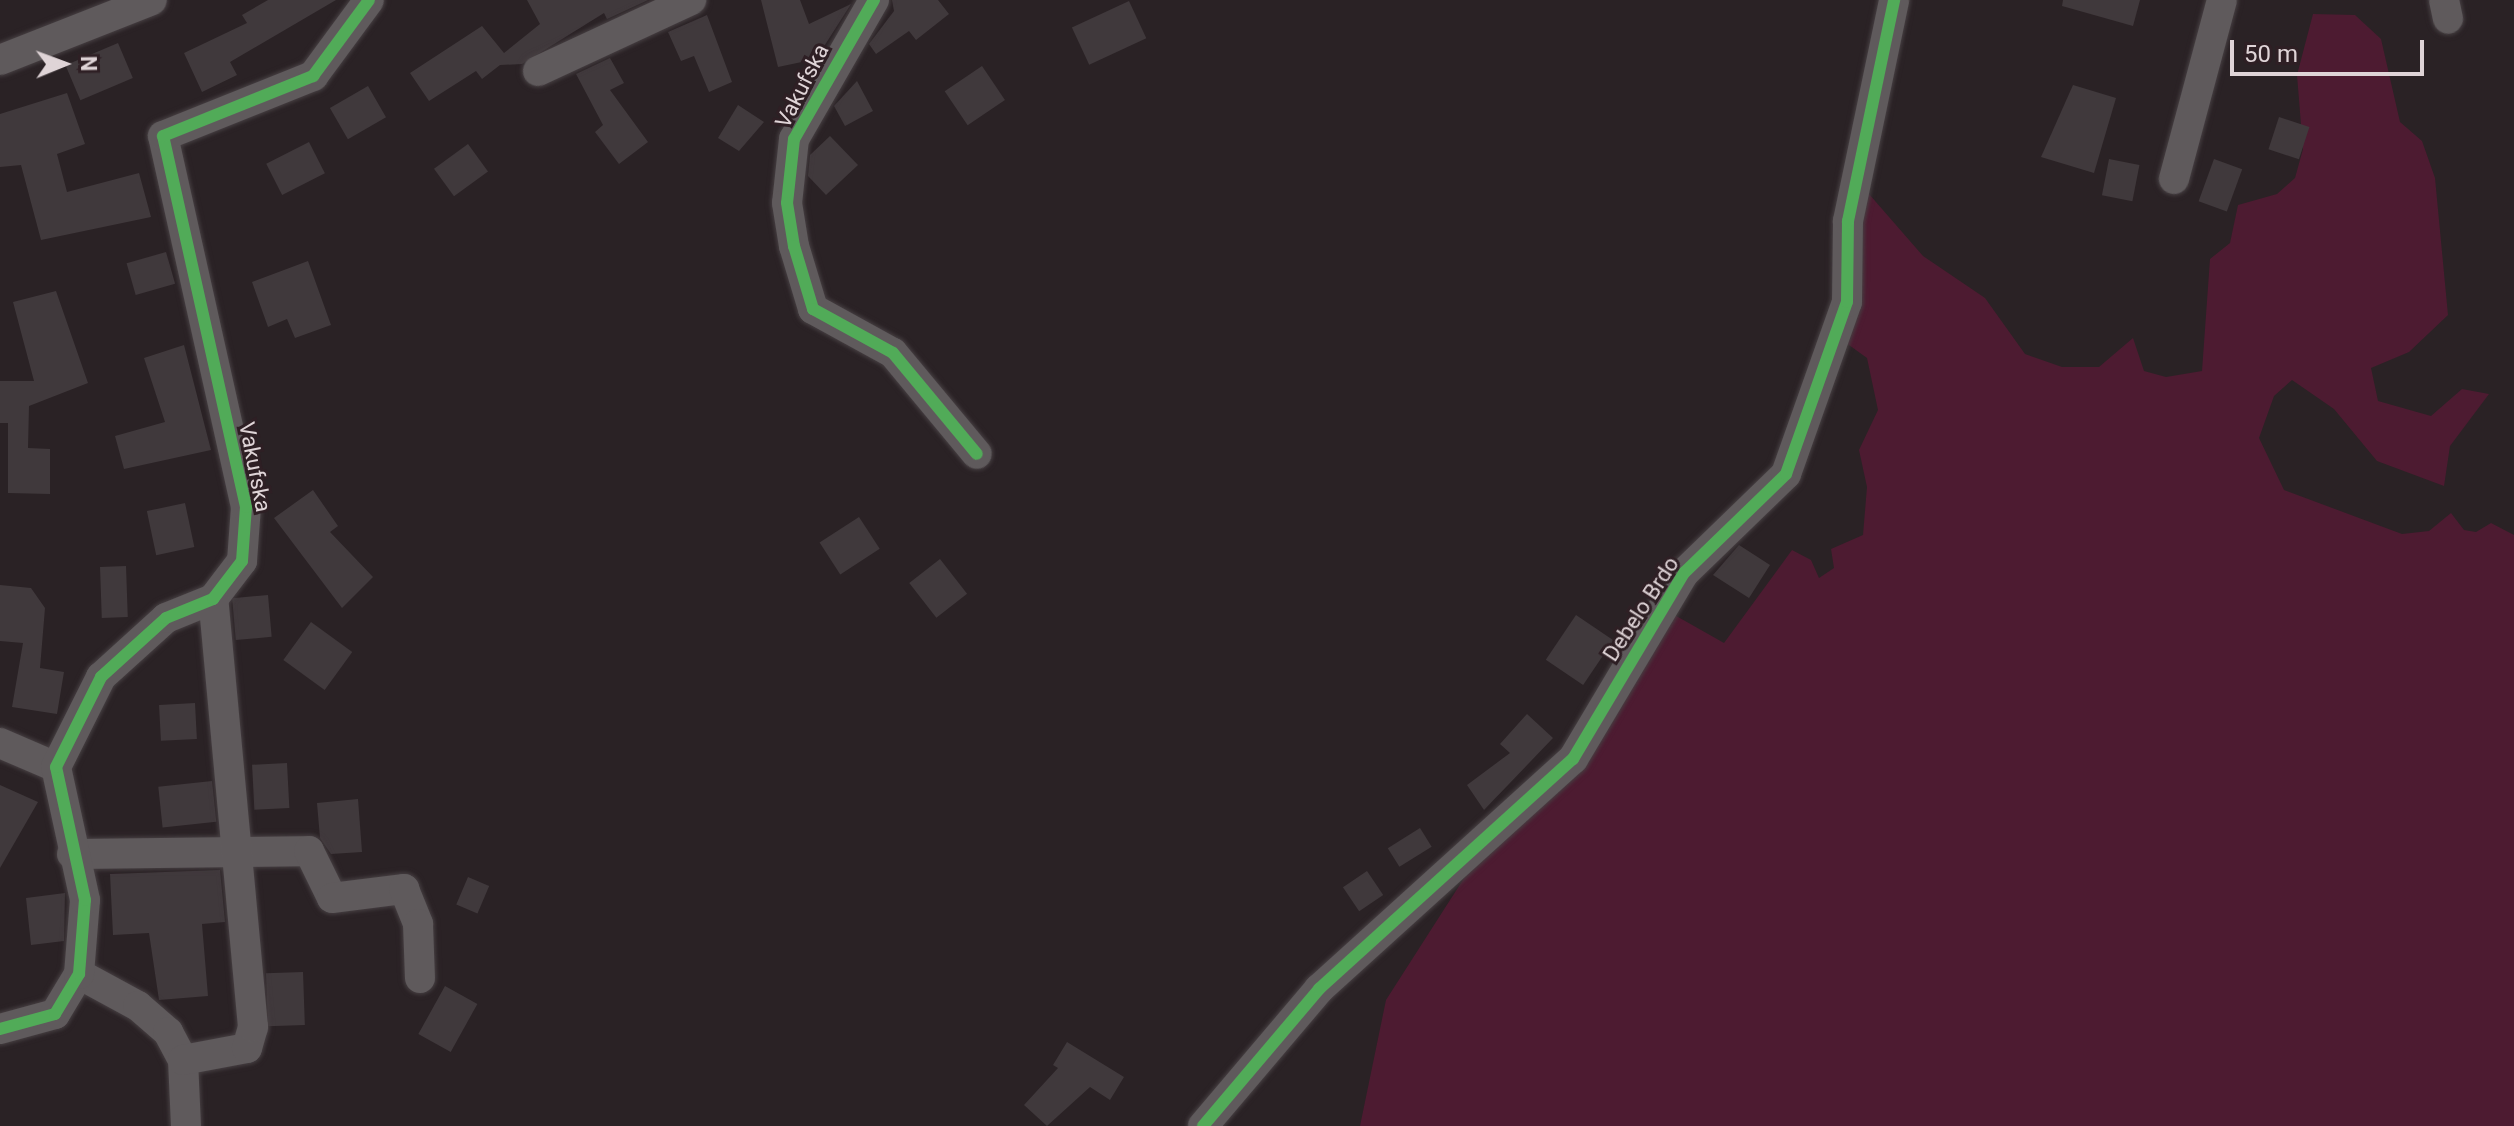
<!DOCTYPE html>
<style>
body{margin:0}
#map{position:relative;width:2514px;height:1126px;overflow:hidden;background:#2a2225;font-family:Roboto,sans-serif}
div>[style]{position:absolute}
.green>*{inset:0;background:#4d1b31}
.building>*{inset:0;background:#40393c;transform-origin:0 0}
.roads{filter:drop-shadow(0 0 2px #463f42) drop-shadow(0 0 2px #463f42)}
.street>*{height:30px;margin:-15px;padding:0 15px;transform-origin:15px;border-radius:15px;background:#5f5a5c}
.cycleway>*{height:12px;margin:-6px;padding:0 6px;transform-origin:6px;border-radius:6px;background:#51ab58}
span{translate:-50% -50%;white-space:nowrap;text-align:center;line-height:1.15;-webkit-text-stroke:6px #2e1f24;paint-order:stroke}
.street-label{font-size:22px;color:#dfd4d7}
.north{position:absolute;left:24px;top:24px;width:80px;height:80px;-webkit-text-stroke:6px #2e1f24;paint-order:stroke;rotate:89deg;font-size:22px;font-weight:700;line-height:32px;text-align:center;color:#dfd4d7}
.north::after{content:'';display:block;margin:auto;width:28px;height:36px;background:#dfd4d7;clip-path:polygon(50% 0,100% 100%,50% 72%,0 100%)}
.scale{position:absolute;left:2230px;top:40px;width:194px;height:36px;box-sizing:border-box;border:4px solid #dfd4d7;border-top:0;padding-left:10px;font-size:24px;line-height:28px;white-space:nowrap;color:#dfd4d7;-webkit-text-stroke:6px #2e1f24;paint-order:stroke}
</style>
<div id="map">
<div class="green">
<i style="clip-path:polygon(2313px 14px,2355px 15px,2381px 39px,2400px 122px,2422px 141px,2435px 178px,2448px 315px,2409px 352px,2371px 368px,2378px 401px,2431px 416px,2462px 389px,2489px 394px,2450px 446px,2444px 486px,2377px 461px,2334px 409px,2292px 380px,2274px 396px,2259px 438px,2284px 490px,2402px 534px,2429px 531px,2451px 513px,2464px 530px,2476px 532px,2491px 523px,2514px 535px,2514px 1126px,1360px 1126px,1386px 1000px,1484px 847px,1671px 613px,1724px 643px,1792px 550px,1811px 560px,1819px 578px,1834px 568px,1831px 549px,1863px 535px,1867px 487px,1859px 450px,1878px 410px,1867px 358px,1835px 335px,1848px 221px,1869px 194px,1923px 256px,1985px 298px,2025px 354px,2062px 367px,2099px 367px,2133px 338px,2144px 371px,2166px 377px,2202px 371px,2210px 259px,2230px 243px,2238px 205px,2277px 194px,2295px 178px,2303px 149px,2297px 75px)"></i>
</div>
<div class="building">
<i style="clip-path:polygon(268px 0,336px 0,230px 62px,237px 75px,202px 92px,184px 53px,247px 23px,242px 15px)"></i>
<i style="clip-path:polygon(527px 0,648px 0,607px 19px,604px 13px,522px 64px,500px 65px,482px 79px,476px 71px,429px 101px,410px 73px,482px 26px,504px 53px,540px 24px)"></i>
<i style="clip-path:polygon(761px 0,800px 0,809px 24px,851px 4px,816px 59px,778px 67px)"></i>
<i style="clip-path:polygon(892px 0,938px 0,949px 14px,916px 40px,909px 31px,876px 54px,869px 44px,894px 11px)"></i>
<i style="clip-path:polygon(2063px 0,2140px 0,2133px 26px,2062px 6px)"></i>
<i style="left:1129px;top:1px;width:41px;height:63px;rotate:65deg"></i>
<i style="clip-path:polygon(707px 15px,732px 82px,709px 92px,694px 56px,681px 61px,668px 32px)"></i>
<i style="left:118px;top:43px;width:38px;height:57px;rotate:67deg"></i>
<i style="clip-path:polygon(610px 58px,624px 83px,610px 90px,648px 142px,619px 164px,595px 132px,603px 125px,576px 74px)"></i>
<i style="left:982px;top:66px;width:41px;height:45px;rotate:56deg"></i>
<i style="clip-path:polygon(857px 81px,873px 111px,845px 126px,834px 106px)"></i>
<i style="clip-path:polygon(2073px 85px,2116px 98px,2094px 173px,2041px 157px)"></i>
<i style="left:368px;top:86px;width:36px;height:44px;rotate:60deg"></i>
<i style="clip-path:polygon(67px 93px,85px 144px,57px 154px,67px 192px,139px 173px,151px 217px,41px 240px,21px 165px,0 167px,0 114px)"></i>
<i style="clip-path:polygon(738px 105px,764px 122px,739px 151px,718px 138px)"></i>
<i style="left:2279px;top:117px;width:32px;height:34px;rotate:18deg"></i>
<i style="clip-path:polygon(830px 136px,858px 165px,826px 195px,808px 176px,810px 155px)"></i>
<i style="left:309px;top:142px;width:35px;height:48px;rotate:63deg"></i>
<i style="left:468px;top:144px;width:34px;height:42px;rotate:54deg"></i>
<i style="left:2109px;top:159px;width:31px;height:37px;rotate:11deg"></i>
<i style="left:2214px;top:159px;width:30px;height:45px;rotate:20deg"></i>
<i style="left:166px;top:252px;width:33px;height:41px;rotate:74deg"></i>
<i style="clip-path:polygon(308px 261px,331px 325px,295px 338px,287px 319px,268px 327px,252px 282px)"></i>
<i style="clip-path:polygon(56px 291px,88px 383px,29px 406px,28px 448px,50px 449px,50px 494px,8px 493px,8px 423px,0 423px,0 381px,34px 381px,13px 302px)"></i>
<i style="clip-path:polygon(184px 345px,211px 450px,124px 469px,115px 436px,165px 422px,144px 358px)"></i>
<i style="clip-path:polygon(313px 490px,338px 526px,330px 532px,373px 577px,342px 608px,274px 518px)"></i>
<i style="left:185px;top:503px;width:45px;height:39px;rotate:78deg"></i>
<i style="left:859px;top:517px;width:38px;height:47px;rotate:57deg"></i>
<i style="clip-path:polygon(1739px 545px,1770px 565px,1749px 598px,1713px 575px)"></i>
<i style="left:940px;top:559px;width:44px;height:39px;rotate:52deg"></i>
<i style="left:126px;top:566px;width:51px;height:26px;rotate:88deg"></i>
<i style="clip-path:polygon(0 585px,31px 588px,45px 608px,40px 668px,64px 672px,57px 714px,12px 707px,23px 643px,0 641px)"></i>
<i style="left:268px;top:595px;width:42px;height:36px;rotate:85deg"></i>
<i style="left:1576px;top:615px;width:45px;height:54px;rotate:34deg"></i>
<i style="left:311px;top:622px;width:51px;height:47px;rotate:36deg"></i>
<i style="left:195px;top:703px;width:36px;height:36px;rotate:87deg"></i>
<i style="clip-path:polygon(1527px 714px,1553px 738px,1484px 810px,1467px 785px,1510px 753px,1500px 744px)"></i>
<i style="left:287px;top:763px;width:45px;height:35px;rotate:87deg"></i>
<i style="left:212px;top:781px;width:41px;height:54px;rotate:84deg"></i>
<i style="clip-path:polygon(0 785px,38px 802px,0 868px)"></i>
<i style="clip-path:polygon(358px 799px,362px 852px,331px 854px,320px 838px,317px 803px)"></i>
<i style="left:1420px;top:828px;width:22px;height:38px;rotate:58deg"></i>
<i style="clip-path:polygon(220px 870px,225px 922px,202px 924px,208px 996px,159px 1000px,149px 933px,113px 935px,110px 874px)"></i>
<i style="left:1367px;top:871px;width:29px;height:29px;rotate:56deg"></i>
<i style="left:468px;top:877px;width:23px;height:30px;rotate:23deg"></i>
<i style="clip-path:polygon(65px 893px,64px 941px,31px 945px,26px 898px)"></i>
<i style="left:303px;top:972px;width:53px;height:37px;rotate:88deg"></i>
<i style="left:445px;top:986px;width:37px;height:55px;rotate:29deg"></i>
<i style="clip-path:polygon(1067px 1042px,1124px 1077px,1110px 1100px,1090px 1087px,1047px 1126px,1024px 1105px,1058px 1068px,1053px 1065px)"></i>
</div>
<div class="roads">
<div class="street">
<i style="left:874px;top:0;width:160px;rotate:119.9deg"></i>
<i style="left:794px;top:139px;width:64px;rotate:96.2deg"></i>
<i style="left:787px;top:203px;width:44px;rotate:80.8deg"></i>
<i style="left:794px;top:246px;width:66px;rotate:73.2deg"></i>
<i style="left:813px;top:309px;width:91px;rotate:28.8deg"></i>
<i style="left:893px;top:353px;width:131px;rotate:50.3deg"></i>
<i style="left:2444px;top:0;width:19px;rotate:78deg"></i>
<i style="left:0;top:60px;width:163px;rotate:-21.5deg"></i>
<i style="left:538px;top:71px;width:169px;rotate:-24.9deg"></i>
<i style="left:2174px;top:179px;width:185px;rotate:-75deg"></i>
<i style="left:0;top:743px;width:61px;rotate:23.2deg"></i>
<i style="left:72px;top:854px;width:237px;rotate:-0.7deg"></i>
<i style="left:309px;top:851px;width:52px;rotate:63.9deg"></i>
<i style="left:332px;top:898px;width:73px;rotate:-7.1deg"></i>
<i style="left:404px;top:889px;width:38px;rotate:68deg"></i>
<i style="left:418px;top:924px;width:54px;rotate:87.9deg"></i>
<i style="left:79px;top:974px;width:67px;rotate:28.5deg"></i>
<i style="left:138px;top:1006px;width:40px;rotate:41deg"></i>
<i style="left:168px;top:1032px;width:32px;rotate:62deg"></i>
<i style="left:183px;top:1060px;width:66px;rotate:87.4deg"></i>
<i style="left:0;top:1029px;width:57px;rotate:-15.3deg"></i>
<i style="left:55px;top:1014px;width:47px;rotate:-59deg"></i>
<i style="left:79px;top:974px;width:74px;rotate:-85.4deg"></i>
<i style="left:85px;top:900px;width:136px;rotate:-102.3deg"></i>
<i style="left:56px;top:767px;width:101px;rotate:-63.4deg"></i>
<i style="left:101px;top:677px;width:88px;rotate:-42.2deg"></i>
<i style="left:166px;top:618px;width:51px;rotate:-22deg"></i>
<i style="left:213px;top:599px;width:48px;rotate:-52.7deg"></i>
<i style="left:242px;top:561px;width:54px;rotate:-85.8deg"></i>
<i style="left:246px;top:507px;width:380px;rotate:-102.6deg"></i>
<i style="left:163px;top:136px;width:162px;rotate:-21.8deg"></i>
<i style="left:313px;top:76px;width:94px;rotate:-53.6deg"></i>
<i style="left:183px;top:1060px;width:65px;rotate:-10.6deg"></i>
<i style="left:247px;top:1048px;width:22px;rotate:-74deg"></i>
<i style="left:253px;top:1027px;width:430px;rotate:-95.3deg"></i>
<i style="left:1203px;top:1126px;width:180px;rotate:-49.7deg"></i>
<i style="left:1319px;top:989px;width:343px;rotate:-42.2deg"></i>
<i style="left:1573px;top:759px;width:217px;rotate:-59.2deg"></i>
<i style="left:1684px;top:573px;width:142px;rotate:-44.1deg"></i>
<i style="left:1786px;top:474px;width:182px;rotate:-70.5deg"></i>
<i style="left:1847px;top:302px;width:81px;rotate:-89.3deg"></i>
<i style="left:1848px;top:221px;width:226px;rotate:-78.2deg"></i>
</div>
</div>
<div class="cycleway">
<i style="left:874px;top:0;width:160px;rotate:119.9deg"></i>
<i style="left:794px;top:139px;width:64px;rotate:96.2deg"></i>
<i style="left:787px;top:203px;width:44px;rotate:80.8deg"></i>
<i style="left:794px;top:246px;width:66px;rotate:73.2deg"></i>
<i style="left:813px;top:309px;width:91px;rotate:28.8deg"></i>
<i style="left:893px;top:353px;width:131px;rotate:50.3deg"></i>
<i style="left:0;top:1029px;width:57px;rotate:-15.3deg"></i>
<i style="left:55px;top:1014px;width:47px;rotate:-59deg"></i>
<i style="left:79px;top:974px;width:74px;rotate:-85.4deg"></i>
<i style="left:85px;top:900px;width:136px;rotate:-102.3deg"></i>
<i style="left:56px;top:767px;width:101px;rotate:-63.4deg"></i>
<i style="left:101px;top:677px;width:88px;rotate:-42.2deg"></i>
<i style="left:166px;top:618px;width:51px;rotate:-22deg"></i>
<i style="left:213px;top:599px;width:48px;rotate:-52.7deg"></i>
<i style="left:242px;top:561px;width:54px;rotate:-85.8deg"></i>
<i style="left:246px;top:507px;width:380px;rotate:-102.6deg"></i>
<i style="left:163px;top:136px;width:162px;rotate:-21.8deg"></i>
<i style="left:313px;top:76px;width:94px;rotate:-53.6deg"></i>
<i style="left:1203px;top:1126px;width:180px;rotate:-49.7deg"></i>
<i style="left:1319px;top:989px;width:343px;rotate:-42.2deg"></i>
<i style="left:1573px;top:759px;width:217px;rotate:-59.2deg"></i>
<i style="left:1684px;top:573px;width:142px;rotate:-44.1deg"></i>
<i style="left:1786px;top:474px;width:182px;rotate:-70.5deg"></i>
<i style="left:1847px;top:302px;width:81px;rotate:-89.3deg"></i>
<i style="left:1848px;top:221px;width:226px;rotate:-78.2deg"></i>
</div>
<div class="street-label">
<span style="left:802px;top:86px;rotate:-63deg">Vakufska</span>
<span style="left:255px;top:467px;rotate:79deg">Vakufska</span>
<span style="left:1641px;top:609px;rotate:-57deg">Debelo Brdo</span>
</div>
<div class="north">N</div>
<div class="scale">50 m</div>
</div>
